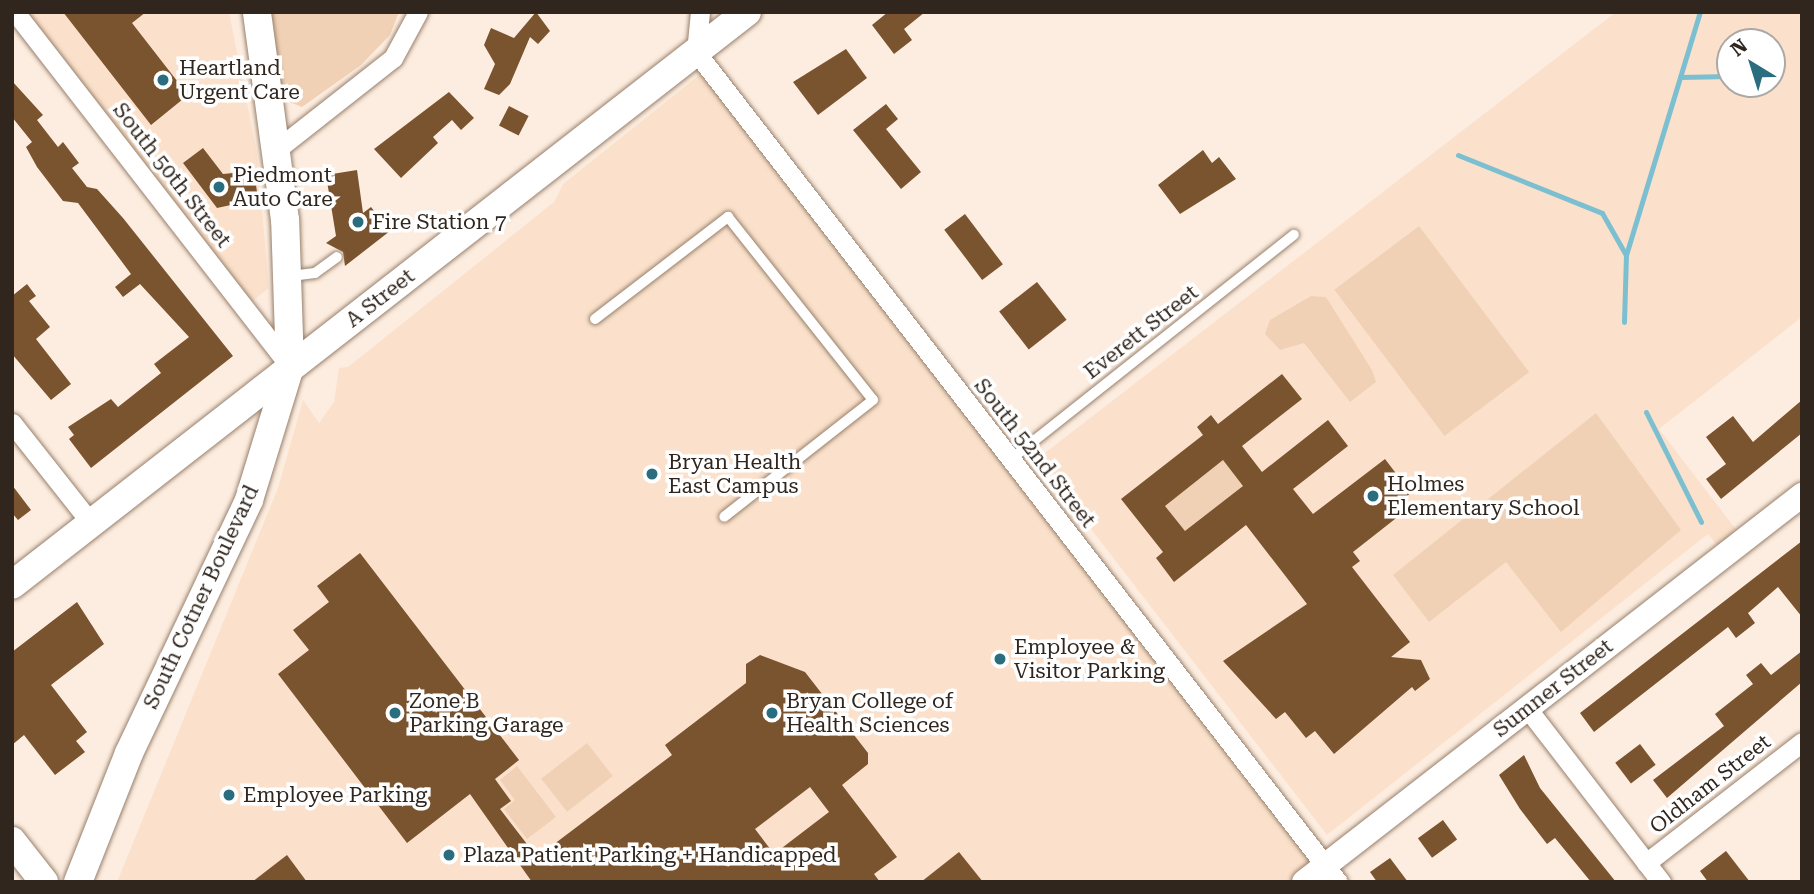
<!DOCTYPE html>
<style>
body{margin:0}
#map{position:relative;width:1814px;height:894px;overflow:hidden;background:#fdede0;font-family:"Roboto Serif",serif}
div>[style]{position:absolute}
.built>*{inset:0;background:#fbe1cb}
.green>*{inset:0;background:#f1d1b5;transform-origin:0 0}
.stream>*{height:5px;margin:-2.5px;padding:0 2.5px;transform-origin:2.5px;border-radius:2.5px;background:#7cbfd1}
.building>*{inset:0;background:#7a532f;transform-origin:0 0}
.roads{filter:drop-shadow(0 0 2px #98806c) drop-shadow(0 0 2px #98806c)}
.service>*{height:10px;margin:-5px;padding:0 5px;transform-origin:5px;border-radius:5px;background:#fff}
.minor>*{height:19px;margin:-9.5px;padding:0 9.5px;transform-origin:9.5px;border-radius:9.5px;background:#fff}
.tertiary>*{height:24px;margin:-12px;padding:0 12px;transform-origin:12px;border-radius:12px;background:#fff}
.secondary>*{height:28px;margin:-14px;padding:0 14px;transform-origin:14px;border-radius:14px;background:#fff}
.dots>*{width:19px;height:19px;translate:-50% -50%;box-sizing:border-box;border:4px solid #fff;border-radius:50%}
span{translate:-50% -50%;white-space:nowrap;text-align:center;line-height:1.15;-webkit-text-stroke:7px #fff;paint-order:stroke}
.poi-label{font-size:21px;color:#30261e}
.left{translate:0 -50%;text-align:left}
.street-label{font-size:21px;color:#30261e}
.frame{position:absolute;inset:0;border:14px solid #30261e;pointer-events:none}
.north{position:absolute;left:1716px;top:28px;width:70px;height:70px;box-sizing:border-box;background:#fff;border:2px solid #aca8a5;border-radius:50%;rotate:322deg;font-size:19px;font-weight:700;line-height:28px;text-align:center;color:#30261e}
.north::after{content:'';display:block;margin:auto;width:24px;height:32px;background:#296d7e;clip-path:polygon(50% 0,100% 100%,50% 72%,0 100%)}
</style>
<div id="map">
<div class="built">
<i style="clip-path:polygon(16px 12px,229px 12px,257px 153px,269px 288px,246px 306px)"></i>
<i style="clip-path:polygon(evenodd,1616px 12px,1802px 12px,1802px 317px,1659px 429px,1744px 540px,1725px 555px,1708px 534px,1327px 835px,1037px 459px,1616px 12px,1730px 42px,1772px 42px,1772px 84px,1730px 84px,1730px 42px)"></i>
<i style="clip-path:polygon(708px 68px,1325px 866px,1304px 882px,117px 882px,278px 488px,303px 400px,319px 423px,334px 402px,339px 368px,348px 367px,554px 202px,563px 184px)"></i>
</div>
<div class="green">
<i style="clip-path:polygon(271px 12px,399px 12px,390px 35px,361px 65px,302px 107px,287px 101px,282px 91px)"></i>
<i style="left:1419px;top:226px;width:183px;height:106px;rotate:53deg"></i>
<i style="clip-path:polygon(1311px 296px,1326px 297px,1372px 370px,1376px 382px,1350px 402px,1304px 343px,1280px 350px,1265px 334px,1270px 320px)"></i>
<i style="clip-path:polygon(1596px 413px,1681px 530px,1561px 632px,1506px 562px,1429px 622px,1393px 575px)"></i>
<i style="left:1223px;top:460px;width:33px;height:74px;rotate:52deg"></i>
<i style="left:587px;top:743px;width:42px;height:58px;rotate:52deg"></i>
<i style="clip-path:polygon(517px 766px,556px 817px,527px 839px,504px 809px,515px 800px,500px 780px)"></i>
</div>
<div class="stream">
<i style="left:1772px;top:65px;width:5px;rotate:-37deg"></i>
<i style="left:1680px;top:77px;width:50px;rotate:-1.1deg"></i>
<i style="left:1458px;top:155px;width:155px;rotate:21.9deg"></i>
<i style="left:1602px;top:213px;width:48px;rotate:60.3deg"></i>
<i style="left:1624px;top:322px;width:67px;rotate:-88.3deg"></i>
<i style="left:1626px;top:255px;width:254px;rotate:-73.1deg"></i>
<i style="left:1646px;top:412px;width:123px;rotate:63.4deg"></i>
</div>
<div class="building">
<i style="clip-path:polygon(63px 12px,146px 12px,132px 23px,188px 95px,151px 125px)"></i>
<i style="clip-path:polygon(536px 12px,550px 31px,538px 44px,530px 37px,510px 84px,499px 95px,484px 89px,495px 64px,484px 45px,491px 28px,514px 38px)"></i>
<i style="clip-path:polygon(888px 12px,925px 12px,904px 29px,912px 40px,894px 54px,872px 25px)"></i>
<i style="clip-path:polygon(846px 49px,867px 78px,818px 115px,793px 82px)"></i>
<i style="clip-path:polygon(12px 81px,43px 115px,37px 120px,58px 147px,63px 142px,79px 163px,72px 168px,87px 187px,97px 189px,123px 218px,233px 356px,91px 468px,69px 439px,74px 435px,68px 427px,111px 399px,118px 407px,161px 373px,154px 364px,189px 337px,140px 284px,123px 297px,115px 287px,131px 274px,78px 203px,63px 201px,37px 167px,26px 147px,32px 142px,12px 117px)"></i>
<i style="clip-path:polygon(449px 92px,474px 118px,461px 130px,452px 120px,433px 137px,438px 143px,401px 178px,374px 149px)"></i>
<i style="clip-path:polygon(886px 104px,898px 119px,886px 129px,921px 172px,901px 189px,853px 130px)"></i>
<i style="left:509px;top:106px;width:22px;height:22px;rotate:27deg"></i>
<i style="clip-path:polygon(203px 148px,223px 174px,254px 171px,258px 199px,217px 208px,183px 163px)"></i>
<i style="clip-path:polygon(1203px 150px,1212px 163px,1219px 157px,1236px 179px,1180px 214px,1158px 185px)"></i>
<i style="clip-path:polygon(357px 170px,363px 213px,371px 207px,390px 231px,345px 266px,343px 252px,326px 243px,336px 236px,326px 175px)"></i>
<i style="left:965px;top:214px;width:63px;height:26px;rotate:53deg"></i>
<i style="left:1037px;top:282px;width:48px;height:48px;rotate:52deg"></i>
<i style="clip-path:polygon(27px 284px,36px 296px,29px 301px,50px 327px,36px 339px,71px 384px,51px 400px,12px 354px,12px 296px)"></i>
<i style="clip-path:polygon(evenodd,1282px 374px,1302px 399px,1242px 446px,1262px 472px,1328px 420px,1348px 446px,1293px 489px,1313px 514px,1385px 459px,1411px 493px,1402px 500px,1409px 508px,1353px 552px,1360px 561px,1352px 567px,1410px 642px,1391px 657px,1421px 660px,1430px 679px,1415px 691px,1412px 687px,1334px 754px,1315px 731px,1306px 738px,1285px 712px,1276px 719px,1223px 661px,1307px 604px,1246px 525px,1174px 582px,1156px 558px,1163px 552px,1121px 499px,1203px 435px,1197px 427px,1211px 415px,1218px 424px,1282px 374px,1223px 460px,1243px 486px,1185px 531px,1165px 506px,1223px 460px)"></i>
<i style="clip-path:polygon(1802px 400px,1802px 433px,1721px 499px,1706px 479px,1726px 464px,1706px 437px,1733px 416px,1753px 442px)"></i>
<i style="clip-path:polygon(12px 485px,31px 510px,18px 520px,12px 513px)"></i>
<i style="clip-path:polygon(1802px 541px,1802px 617px,1778px 587px,1748px 613px,1755px 623px,1736px 638px,1728px 627px,1594px 732px,1580px 713px)"></i>
<i style="clip-path:polygon(evenodd,360px 553px,519px 760px,495px 779px,511px 801px,500px 809px,537px 857px,672px 755px,665px 745px,746px 683px,746px 664px,760px 655px,805px 672px,868px 753px,868px 764px,842px 785px,897px 857px,874px 874px,880px 882px,532px 882px,470px 794px,407px 843px,278px 674px,309px 650px,293px 630px,329px 602px,317px 586px,360px 553px,810px 787px,829px 812px,774px 854px,755px 829px,810px 787px)"></i>
<i style="clip-path:polygon(77px 602px,104px 644px,51px 685px,87px 732px,76px 741px,85px 752px,55px 775px,24px 735px,12px 745px,12px 652px)"></i>
<i style="clip-path:polygon(1802px 651px,1802px 682px,1667px 798px,1653px 780px,1724px 726px,1715px 714px,1753px 684px,1746px 675px,1761px 663px,1771px 675px)"></i>
<i style="left:1640px;top:744px;width:26px;height:31px;rotate:53deg"></i>
<i style="clip-path:polygon(1524px 755px,1540px 788px,1616px 882px,1591px 882px,1555px 838px,1547px 844px,1520px 809px,1499px 775px)"></i>
<i style="left:1443px;top:820px;width:24px;height:31px;rotate:54deg"></i>
<i style="clip-path:polygon(1726px 851px,1750px 882px,1708px 882px,1700px 871px)"></i>
<i style="clip-path:polygon(959px 852px,983px 882px,921px 882px)"></i>
<i style="clip-path:polygon(287px 855px,307px 882px,252px 882px)"></i>
<i style="clip-path:polygon(1390px 858px,1408px 882px,1377px 882px,1370px 872px)"></i>
</div>
<div class="roads">
<div class="service">
<i style="left:291px;top:276px;width:24px;rotate:-7deg"></i>
<i style="left:315px;top:273px;width:27px;rotate:-36deg"></i>
<i style="left:595px;top:319px;width:168px;rotate:-37.5deg"></i>
<i style="left:728px;top:217px;width:233px;rotate:51.6deg"></i>
<i style="left:873px;top:400px;width:189px;rotate:141.9deg"></i>
<i style="left:1011px;top:459px;width:361px;rotate:-38.4deg"></i>
</div>
<div class="minor">
<i style="left:15px;top:12px;width:447px;rotate:52.2deg"></i>
<i style="left:700px;top:12px;width:40px;rotate:95.7deg"></i>
<i style="left:696px;top:52px;width:1049px;rotate:52.28deg"></i>
<i style="left:276px;top:150px;width:149px;rotate:-38.2deg"></i>
<i style="left:393px;top:58px;width:52px;rotate:-61.5deg"></i>
<i style="left:12px;top:423px;width:127px;rotate:51.7deg"></i>
<i style="left:1527px;top:708px;width:220px;rotate:52.4deg"></i>
<i style="left:1646px;top:863px;width:197px;rotate:-37.8deg"></i>
</div>
<div class="tertiary">
<i style="left:1304px;top:882px;width:631px;rotate:-37.85deg"></i>
</div>
<div class="secondary">
<i style="left:12px;top:585px;width:932px;rotate:-37.94deg"></i>
<i style="left:12px;top:841px;width:52px;rotate:52deg"></i>
<i style="left:78px;top:882px;width:139px;rotate:-68.4deg"></i>
<i style="left:129px;top:753px;width:280px;rotate:-64.6deg"></i>
<i style="left:249px;top:500px;width:139px;rotate:-72.9deg"></i>
<i style="left:290px;top:367px;width:147px;rotate:-91.9deg"></i>
<i style="left:285px;top:220px;width:210px;rotate:-97.7deg"></i>
</div>
</div>
<div class="dots">
<i style="left:163px;top:80px;background:#296d7e"></i>
<i style="left:219px;top:187px;background:#296d7e"></i>
<i style="left:358px;top:222px;background:#296d7e"></i>
<i style="left:652px;top:474px;background:#296d7e"></i>
<i style="left:1373px;top:496px;background:#296d7e"></i>
<i style="left:1000px;top:659px;background:#296d7e"></i>
<i style="left:395px;top:713px;background:#296d7e"></i>
<i style="left:772px;top:713px;background:#296d7e"></i>
<i style="left:229px;top:795px;background:#296d7e"></i>
<i style="left:449px;top:855px;background:#296d7e"></i>
</div>
<div class="poi-label">
<span class="left" style="left:179px;top:80px">Heartland<br>Urgent Care</span>
<span class="left" style="left:233px;top:187px">Piedmont<br>Auto Care</span>
<span class="left" style="left:372px;top:222px">Fire Station 7</span>
<span class="left" style="left:668px;top:474px">Bryan Health<br>East Campus</span>
<span class="left" style="left:1387px;top:496px">Holmes<br>Elementary School</span>
<span class="left" style="left:1014px;top:659px">Employee &amp;<br>Visitor Parking</span>
<span class="left" style="left:409px;top:713px">Zone B<br>Parking Garage</span>
<span class="left" style="left:786px;top:713px">Bryan College of<br>Health Sciences</span>
<span class="left" style="left:243px;top:795px">Employee Parking</span>
<span class="left" style="left:463px;top:855px">Plaza Patient Parking + Handicapped</span>
</div>
<div class="street-label">
<span style="left:172px;top:175px;rotate:52deg">South 50th Street</span>
<span style="left:380px;top:298px;rotate:-38deg">A Street</span>
<span style="left:1141px;top:332px;rotate:-38deg">Everett Street</span>
<span style="left:1035px;top:453px;rotate:52deg">South 52nd Street</span>
<span style="left:201px;top:597px;rotate:-65deg">South Cotner Boulevard</span>
<span style="left:1553px;top:688px;rotate:-38deg">Sumner Street</span>
<span style="left:1710px;top:784px;rotate:-38deg">Oldham Street</span>
</div>
<div class="frame"></div>
<div class="north">N</div>
</div>
